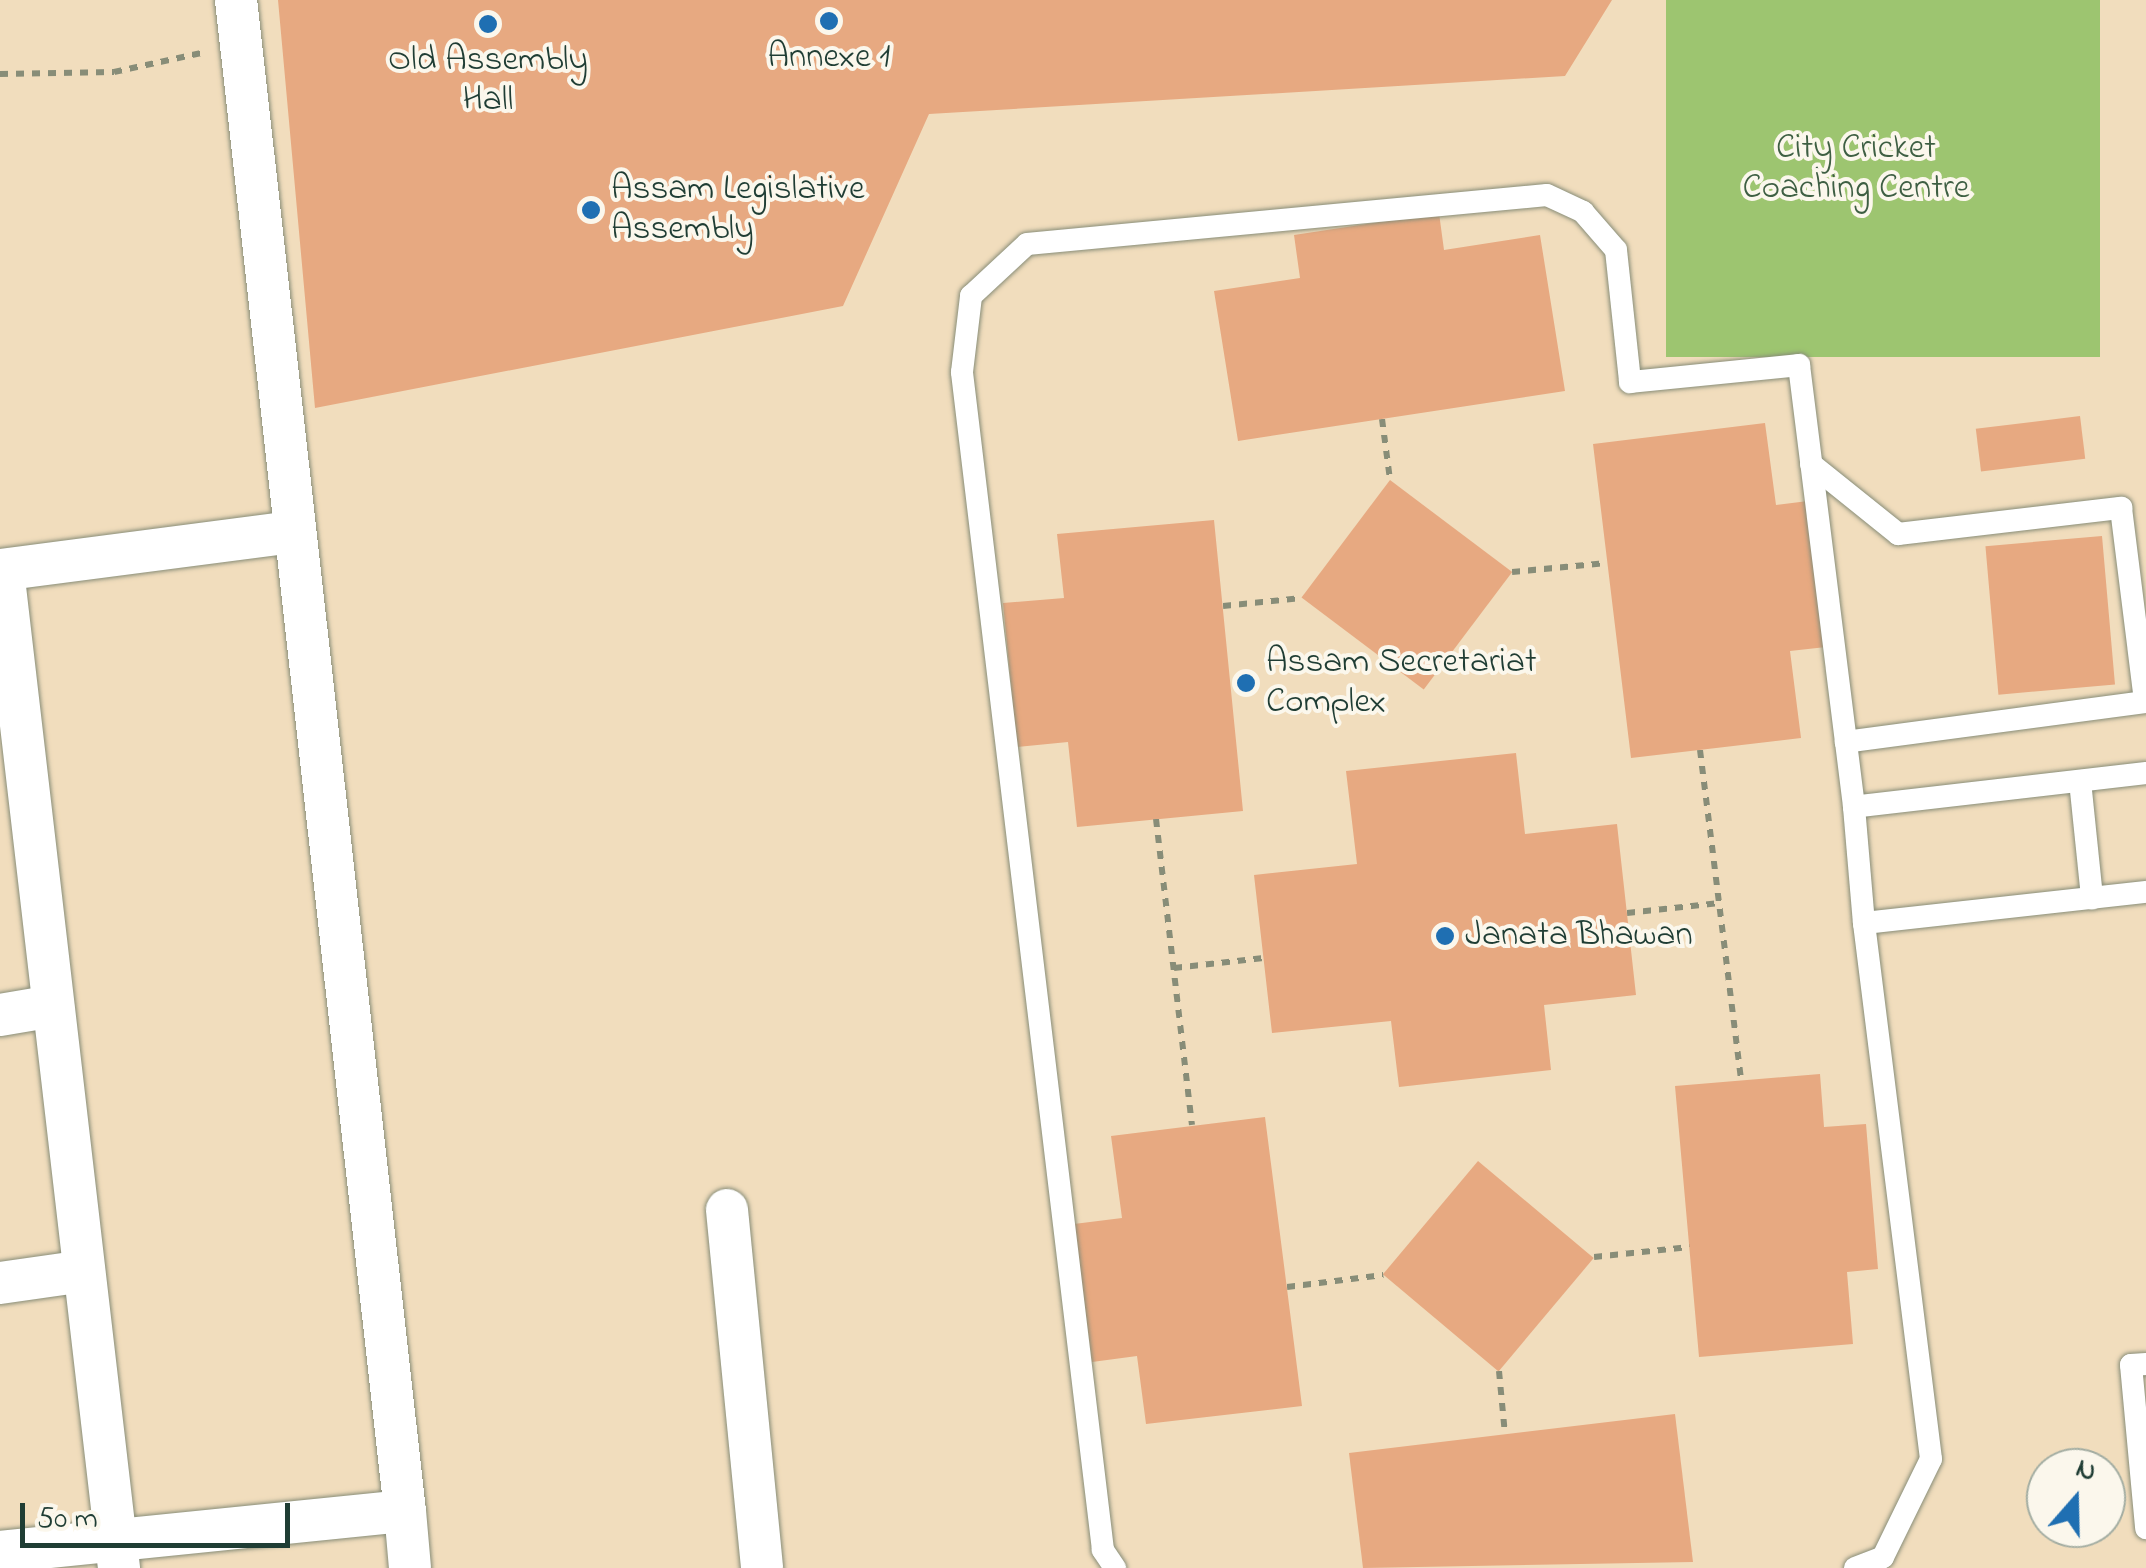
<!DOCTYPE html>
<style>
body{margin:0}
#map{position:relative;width:2146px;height:1568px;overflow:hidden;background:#f1ddbd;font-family:"Indie Flower",sans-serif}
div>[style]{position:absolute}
.green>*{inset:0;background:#9dc570;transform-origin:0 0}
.building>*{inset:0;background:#e7a981;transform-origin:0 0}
.path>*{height:6px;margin-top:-3px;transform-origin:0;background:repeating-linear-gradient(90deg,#888d78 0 8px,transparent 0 16px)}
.roads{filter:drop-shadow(0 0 2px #888d78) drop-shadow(0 0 2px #888d78)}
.service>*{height:22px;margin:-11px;padding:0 11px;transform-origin:11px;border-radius:11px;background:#fff}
.minor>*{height:42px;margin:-21px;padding:0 21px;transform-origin:21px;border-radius:21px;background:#fff}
.dots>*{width:28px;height:28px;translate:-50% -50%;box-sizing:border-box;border:5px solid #fbf7ec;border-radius:50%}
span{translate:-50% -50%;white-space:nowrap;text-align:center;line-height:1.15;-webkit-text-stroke:8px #fbf7ec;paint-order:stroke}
.poi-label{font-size:35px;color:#1f3d34}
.left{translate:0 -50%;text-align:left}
.park-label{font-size:35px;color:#3e5f43}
.north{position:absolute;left:2026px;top:1448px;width:100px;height:100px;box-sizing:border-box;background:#fbf7ec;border:2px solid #a3ada2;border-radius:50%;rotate:20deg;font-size:28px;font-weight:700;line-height:40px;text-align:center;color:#1f3d34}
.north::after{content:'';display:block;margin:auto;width:35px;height:45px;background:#1f6fb2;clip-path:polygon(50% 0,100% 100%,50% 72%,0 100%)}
.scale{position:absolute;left:20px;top:1503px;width:270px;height:45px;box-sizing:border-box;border:5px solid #1f3d34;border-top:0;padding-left:12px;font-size:30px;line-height:35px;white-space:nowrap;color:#1f3d34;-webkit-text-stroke:8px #fbf7ec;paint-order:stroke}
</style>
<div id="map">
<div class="green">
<i style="left:1666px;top:0;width:434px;height:357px"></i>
</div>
<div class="building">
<i style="clip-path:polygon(278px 0,1612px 0,1565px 76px,929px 114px,843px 306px,315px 408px)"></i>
<i style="clip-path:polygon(1439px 213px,1444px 250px,1540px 235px,1565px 391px,1238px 441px,1214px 291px,1300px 278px,1294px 235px)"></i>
<i style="left:2080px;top:416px;width:43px;height:105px;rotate:83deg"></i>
<i style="clip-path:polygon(1765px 423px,1776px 505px,1808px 501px,1826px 647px,1790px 651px,1801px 738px,1631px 758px,1593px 444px)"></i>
<i style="left:1390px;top:480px;width:153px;height:147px;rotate:37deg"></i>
<i style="clip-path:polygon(1214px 520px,1243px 811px,1077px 827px,1068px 742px,1017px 747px,1003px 603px,1064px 598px,1057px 534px)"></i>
<i style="left:2102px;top:536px;width:149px;height:117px;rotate:85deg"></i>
<i style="clip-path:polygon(1516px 753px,1525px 834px,1617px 824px,1636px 995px,1544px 1005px,1551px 1070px,1399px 1087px,1391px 1021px,1272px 1033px,1254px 875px,1357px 864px,1346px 771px)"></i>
<i style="clip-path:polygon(1820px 1074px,1824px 1127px,1866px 1124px,1878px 1269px,1847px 1272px,1853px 1344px,1699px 1357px,1675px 1086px)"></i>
<i style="clip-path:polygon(1265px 1117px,1302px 1406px,1146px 1424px,1137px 1356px,1092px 1362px,1074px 1224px,1122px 1218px,1111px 1136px)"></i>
<i style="left:1478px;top:1161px;width:151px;height:148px;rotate:40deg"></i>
<i style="clip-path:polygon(1675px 1414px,1693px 1562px,1363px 1568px,1349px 1453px)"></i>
</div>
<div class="path">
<i style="left:0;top:74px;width:114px;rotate:-1deg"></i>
<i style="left:114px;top:72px;width:94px;rotate:-12.3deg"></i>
<i style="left:1382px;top:419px;width:62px;rotate:82.5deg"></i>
<i style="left:1512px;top:572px;width:95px;rotate:-5.4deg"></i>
<i style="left:1223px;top:606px;width:79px;rotate:-5.8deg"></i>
<i style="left:1700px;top:750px;width:334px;rotate:82.9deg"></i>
<i style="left:1156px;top:819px;width:308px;rotate:83.3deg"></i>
<i style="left:1627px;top:913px;width:93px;rotate:-6.2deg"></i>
<i style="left:1174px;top:968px;width:90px;rotate:-6.4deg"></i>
<i style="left:1594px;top:1257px;width:96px;rotate:-6deg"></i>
<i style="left:1287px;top:1287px;width:97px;rotate:-7.1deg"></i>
<i style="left:1499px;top:1371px;width:63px;rotate:84.6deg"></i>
</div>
<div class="roads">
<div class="service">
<i style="left:1811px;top:464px;width:112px;rotate:38.8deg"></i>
<i style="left:1898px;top:534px;width:225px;rotate:-6.7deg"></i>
<i style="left:2121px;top:508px;width:195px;rotate:82.9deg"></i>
<i style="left:2145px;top:702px;width:302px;rotate:172.4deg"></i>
<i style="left:2146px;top:773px;width:294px;rotate:173.4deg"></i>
<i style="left:1854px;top:807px;width:116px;rotate:85.1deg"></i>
<i style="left:1864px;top:923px;width:284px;rotate:-6.3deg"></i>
<i style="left:2080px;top:781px;width:118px;rotate:84.1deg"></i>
<i style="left:2146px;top:1364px;width:15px;rotate:176deg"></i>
<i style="left:2131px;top:1365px;width:164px;rotate:84.7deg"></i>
<i style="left:1115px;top:1568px;width:22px;rotate:-124deg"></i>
<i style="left:1103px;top:1550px;width:1186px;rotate:-96.83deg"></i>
<i style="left:962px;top:372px;width:77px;rotate:-83.2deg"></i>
<i style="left:971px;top:296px;width:76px;rotate:-42.9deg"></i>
<i style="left:1027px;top:244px;width:522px;rotate:-5.38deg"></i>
<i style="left:1547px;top:195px;width:40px;rotate:25deg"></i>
<i style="left:1583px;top:212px;width:50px;rotate:49deg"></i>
<i style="left:1616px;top:250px;width:133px;rotate:83.9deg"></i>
<i style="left:1630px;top:382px;width:170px;rotate:-5.7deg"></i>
<i style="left:1799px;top:365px;width:445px;rotate:82.9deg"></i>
<i style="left:1855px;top:1568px;width:30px;rotate:-21deg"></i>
<i style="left:1883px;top:1557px;width:109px;rotate:-63.9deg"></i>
<i style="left:1931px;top:1459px;width:540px;rotate:-97.13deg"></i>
</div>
<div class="minor">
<i style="left:236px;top:0;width:1520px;rotate:83.62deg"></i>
<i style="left:0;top:570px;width:296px;rotate:-7.4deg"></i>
<i style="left:3px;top:570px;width:1005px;rotate:83.37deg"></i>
<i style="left:0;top:1015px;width:54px;rotate:-9.6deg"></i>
<i style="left:727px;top:1210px;width:360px;rotate:84.4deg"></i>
<i style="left:0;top:1283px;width:85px;rotate:-8.1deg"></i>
<i style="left:0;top:1552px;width:407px;rotate:-5.8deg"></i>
<i style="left:405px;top:1511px;width:57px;rotate:85deg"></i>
</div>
</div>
<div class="dots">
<i style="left:829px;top:21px;background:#1f6fb2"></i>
<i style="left:488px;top:24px;background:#1f6fb2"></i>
<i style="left:591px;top:210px;background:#1f6fb2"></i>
<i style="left:1246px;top:683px;background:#1f6fb2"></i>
<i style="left:1445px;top:936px;background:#1f6fb2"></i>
</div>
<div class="poi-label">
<span style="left:829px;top:58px">Annexe 1</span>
<span style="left:488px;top:81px">Old Assembly<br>Hall</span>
<span class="left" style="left:611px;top:210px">Assam Legislative<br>Assembly</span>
<span class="left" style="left:1266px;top:683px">Assam Secretariat<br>Complex</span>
<span class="left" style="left:1465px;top:936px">Janata Bhawan</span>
</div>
<div class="park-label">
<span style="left:1856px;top:169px">City Cricket<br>Coaching Centre</span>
</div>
<div class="north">N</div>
<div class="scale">50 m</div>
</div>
